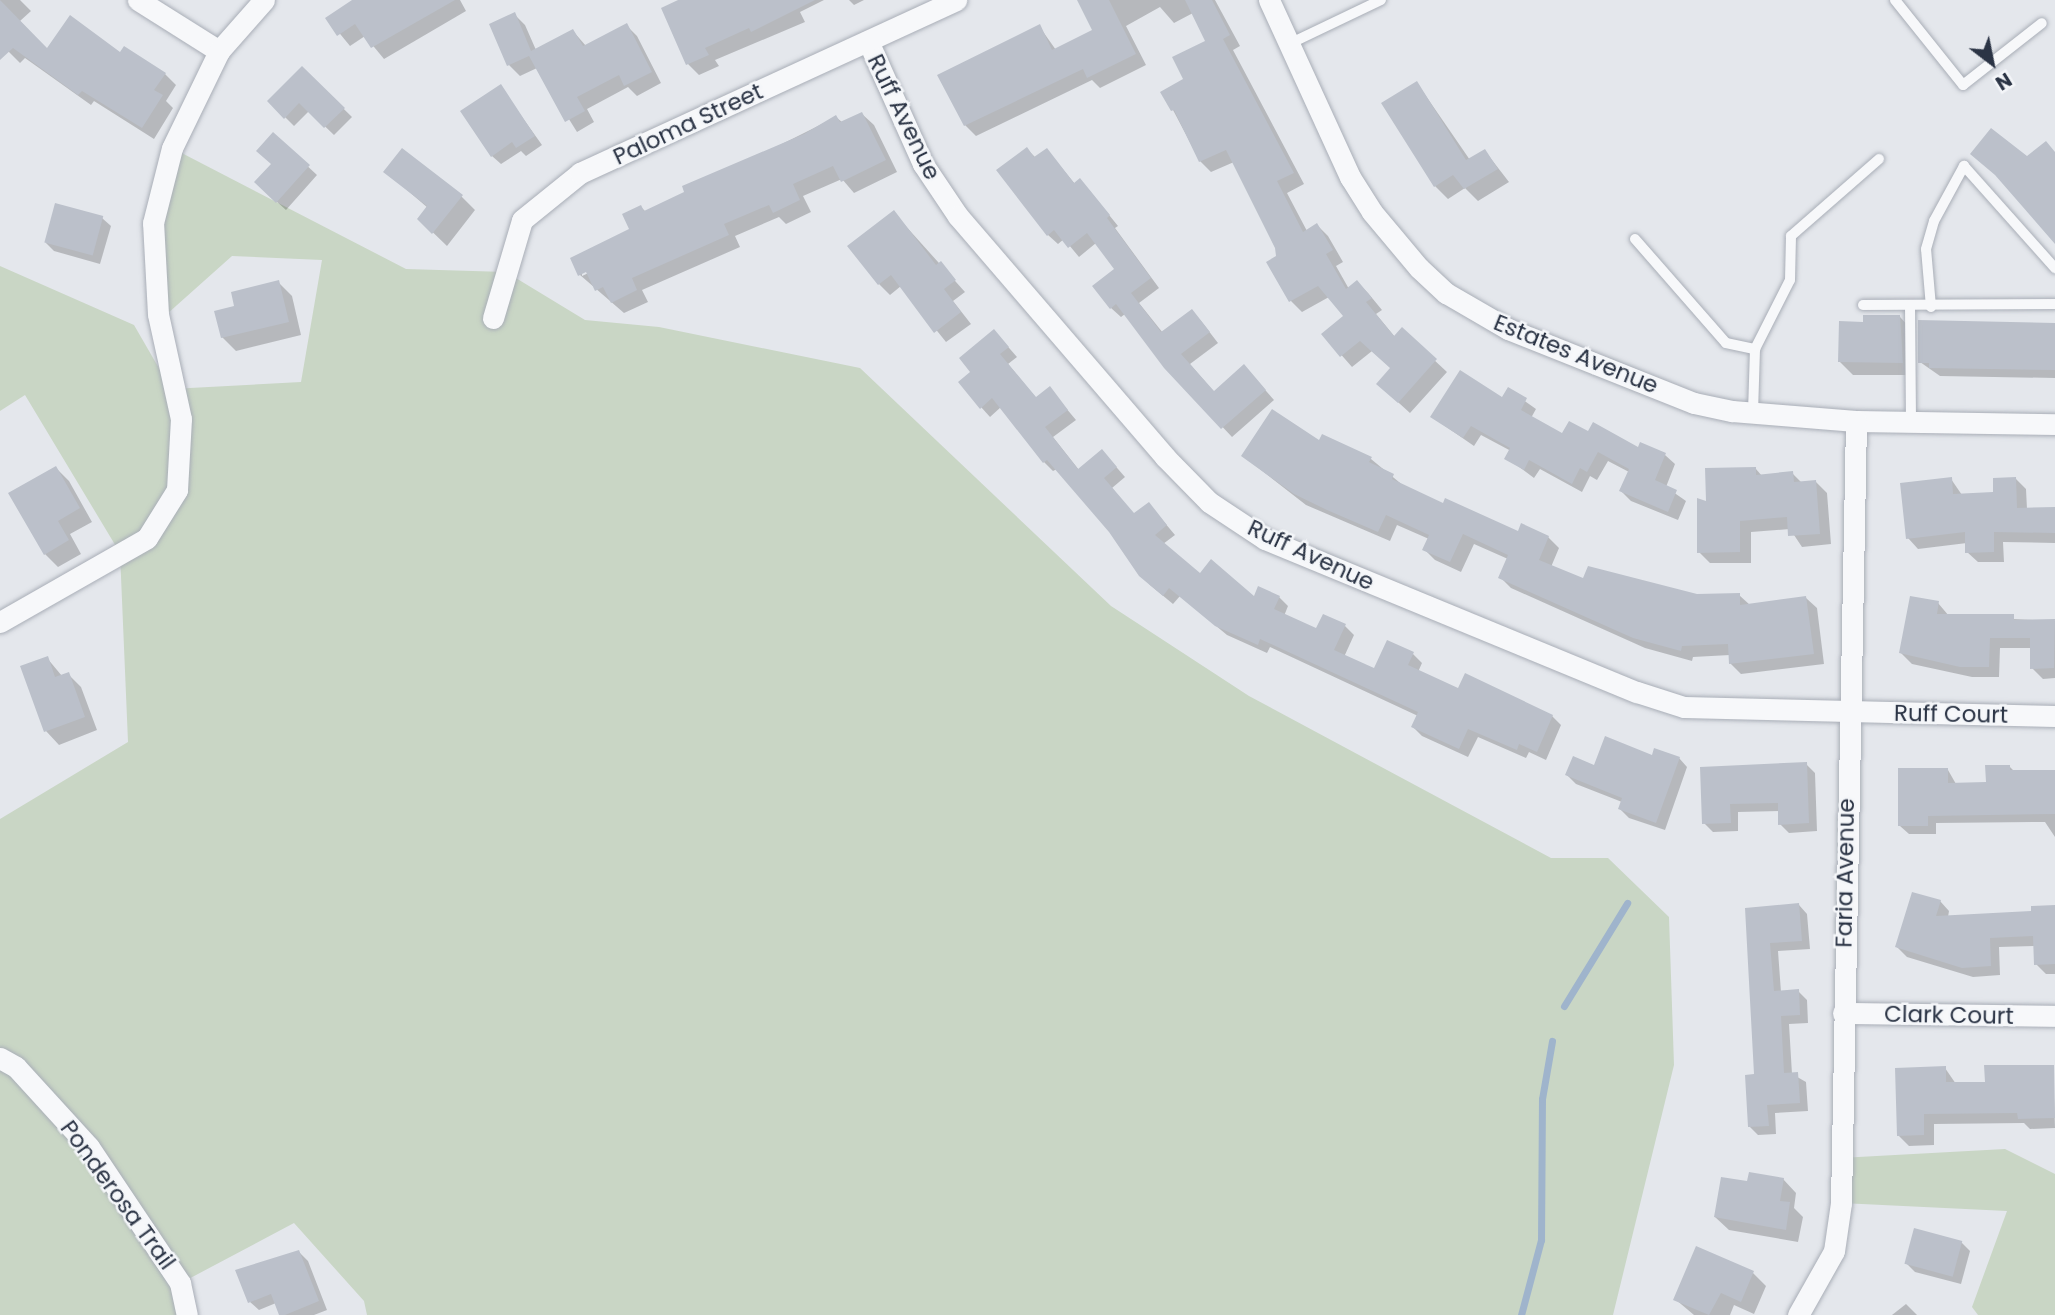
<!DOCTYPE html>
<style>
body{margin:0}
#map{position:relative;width:2055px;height:1315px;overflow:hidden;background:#e4e7ec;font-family:Poppins,sans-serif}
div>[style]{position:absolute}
.green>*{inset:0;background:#c9d6c5}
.shadow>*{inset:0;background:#0003}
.stream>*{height:7px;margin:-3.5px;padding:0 3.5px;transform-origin:3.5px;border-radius:3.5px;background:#9fb4cc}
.building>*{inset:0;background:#bbc0ca;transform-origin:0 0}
.roads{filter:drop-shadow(0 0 2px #a9aeb7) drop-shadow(0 0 2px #a9aeb7)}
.service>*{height:10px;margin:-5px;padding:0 5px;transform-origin:5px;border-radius:5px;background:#f7f8fa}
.minor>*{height:21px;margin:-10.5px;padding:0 10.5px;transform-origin:10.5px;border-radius:10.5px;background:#f7f8fa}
span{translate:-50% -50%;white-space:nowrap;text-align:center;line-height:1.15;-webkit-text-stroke:5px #f4f6f9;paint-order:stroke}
.street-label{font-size:23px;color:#2b3445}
.north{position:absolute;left:1957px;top:28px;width:70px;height:70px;-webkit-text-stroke:5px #f4f6f9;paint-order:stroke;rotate:148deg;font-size:19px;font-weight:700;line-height:28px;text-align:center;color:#2b3445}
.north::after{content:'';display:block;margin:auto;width:24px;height:32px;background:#2b3445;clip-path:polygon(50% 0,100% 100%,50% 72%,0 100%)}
</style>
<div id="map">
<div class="green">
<i style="clip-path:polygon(172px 148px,406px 269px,506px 272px,585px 320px,659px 327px,860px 368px,1111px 606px,1249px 696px,1551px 858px,1608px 858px,1669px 917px,1674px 1065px,1613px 1315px,367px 1315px,364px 1301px,294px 1223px,181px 1283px,187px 1311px,176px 1315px,0 1315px,0 819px,128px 742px,120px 553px,25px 395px,0 411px,0 266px,134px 325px,171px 389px,301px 382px,322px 260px,232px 256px,167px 314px,153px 223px)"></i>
<i style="clip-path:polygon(2005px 1149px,2055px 1174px,2055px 1315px,1978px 1315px,1972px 1307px,2007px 1211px,1841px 1203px,1840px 1158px)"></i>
</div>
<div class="shadow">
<i style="clip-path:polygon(0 0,20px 0,31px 11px,20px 21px,47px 50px,121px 54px,165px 74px,176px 85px,166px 101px,173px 108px,154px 139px,94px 101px,91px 105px,25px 58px,20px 63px,0 43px)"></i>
<i style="clip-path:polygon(355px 0,460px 0,466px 11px,384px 59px,365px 36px,350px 46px,327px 18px)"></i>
<i style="clip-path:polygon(683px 0,824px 0,800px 12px,805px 22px,715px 60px,719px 66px,699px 75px,688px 64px)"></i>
<i style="clip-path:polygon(849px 0,864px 0,854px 5px)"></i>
<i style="clip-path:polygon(1092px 0,1215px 0,1240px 46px,1233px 50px,1304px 184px,1287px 193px,1307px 231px,1317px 225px,1328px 236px,1343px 262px,1336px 266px,1349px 289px,1357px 282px,1368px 293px,1382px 310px,1376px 314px,1395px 337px,1402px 330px,1447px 372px,1410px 413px,1389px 394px,1392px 369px,1372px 351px,1352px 367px,1323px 334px,1345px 316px,1329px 297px,1302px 312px,1291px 301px,1269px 263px,1278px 257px,1277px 247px,1234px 162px,1211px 172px,1200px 161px,1173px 110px,1208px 41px,1193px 13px,1174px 23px,1160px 7px,1126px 26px,1146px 65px,1100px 88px,1092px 80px,976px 136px,965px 125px,1039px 26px,1056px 50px,1095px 31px)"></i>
<i style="clip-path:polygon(514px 14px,525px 25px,536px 50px,573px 31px,586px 46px,626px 25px,637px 36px,661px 83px,637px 96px,628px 87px,587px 109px,594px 122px,577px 132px,537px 68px,520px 76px,509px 65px)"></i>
<i style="clip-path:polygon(302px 68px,352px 117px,334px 135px,309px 111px,294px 126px,269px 101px)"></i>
<i style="clip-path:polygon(1417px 83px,1470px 160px,1485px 151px,1509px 182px,1478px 201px,1465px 188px,1448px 199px,1435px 186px)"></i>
<i style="clip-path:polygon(500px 86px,542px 145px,526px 156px,521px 151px,501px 164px,492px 156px)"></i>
<i style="clip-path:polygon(evenodd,862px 114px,874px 125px,897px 172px,854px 193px,842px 179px,803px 196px,811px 212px,786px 224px,779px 217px,735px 236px,740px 247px,642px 290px,648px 302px,624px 313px,580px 275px,572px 259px,631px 230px,641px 207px,646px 212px,836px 117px,843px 123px,862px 114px,595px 270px,582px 276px,582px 272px,595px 270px)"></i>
<i style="clip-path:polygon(273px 134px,317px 175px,286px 210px,265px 191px,273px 165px)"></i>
<i style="clip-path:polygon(1027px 149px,1036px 158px,1047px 150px,1075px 184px,1089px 190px,1118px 226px,1115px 228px,1159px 288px,1139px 303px,1163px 333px,1192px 311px,1201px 321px,1218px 343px,1190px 364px,1214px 392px,1253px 376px,1274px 400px,1232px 437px,1165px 366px,1125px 314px,1121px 317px,1111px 308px,1117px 269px,1096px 243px,1079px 257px,1064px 239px,1058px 244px,1048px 235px)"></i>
<i style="clip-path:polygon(386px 172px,461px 196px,475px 210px,447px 246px,419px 219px,428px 208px)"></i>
<i style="clip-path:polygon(894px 213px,965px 292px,953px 301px,971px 324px,946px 342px,901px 286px,890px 295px,879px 284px)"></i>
<i style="clip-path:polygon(102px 218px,111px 226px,100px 264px,54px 251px,46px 243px)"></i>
<i style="clip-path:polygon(278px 282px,292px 296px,301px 335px,236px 351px,222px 337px)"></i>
<i style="clip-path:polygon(1900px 317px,1913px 331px,1915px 375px,1853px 375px,1840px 362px,1865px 323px)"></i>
<i style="clip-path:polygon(2055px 324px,2055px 378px,1940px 376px,1920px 362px)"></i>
<i style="clip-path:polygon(1003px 341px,1017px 357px,1008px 364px,1037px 399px,1050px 389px,1076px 420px,1053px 437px,1079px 470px,1111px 461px,1125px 477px,1112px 488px,1134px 515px,1149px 504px,1175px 535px,1163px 544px,1200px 575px,1255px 599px,1279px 597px,1288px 606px,1284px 616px,1317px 631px,1345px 626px,1354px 635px,1344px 657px,1375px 670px,1413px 654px,1422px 663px,1418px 672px,1459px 690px,1552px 716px,1561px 725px,1546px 760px,1529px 752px,1526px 758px,1478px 737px,1468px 757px,1422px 736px,1413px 727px,1418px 716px,1270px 647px,1267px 653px,1227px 635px,1180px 596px,1173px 604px,1150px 585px,1110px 531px,1057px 469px,1053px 471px,1044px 462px,1001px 407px,990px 417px,981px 407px)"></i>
<i style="clip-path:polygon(1508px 389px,1536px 409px,1531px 418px,1562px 436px,1589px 434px,1665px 455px,1675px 464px,1666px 487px,1686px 501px,1678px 520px,1631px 501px,1621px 491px,1629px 472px,1608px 461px,1597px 480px,1590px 476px,1582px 492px,1540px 469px,1534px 478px,1507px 458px,1511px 451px,1481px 435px,1474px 446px,1432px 417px,1503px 399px)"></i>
<i style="clip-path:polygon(1320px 442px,1371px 459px,1405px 487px,1444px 505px,1519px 533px,1548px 537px,1559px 548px,1551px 567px,1583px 581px,1697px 596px,1739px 595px,1750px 605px,1806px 598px,1817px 608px,1824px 664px,1741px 674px,1730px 663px,1730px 655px,1693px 657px,1692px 661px,1645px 648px,1511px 588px,1500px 577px,1508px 559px,1474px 544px,1461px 572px,1435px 560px,1424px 549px,1429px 539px,1397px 525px,1390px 541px,1306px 505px,1243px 456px)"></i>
<i style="clip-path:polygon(56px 468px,69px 481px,92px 522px,70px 534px,81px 554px,58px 567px,45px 554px)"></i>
<i style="clip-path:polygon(1756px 469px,1762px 476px,1792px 473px,1802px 483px,1815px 481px,1827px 493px,1831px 544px,1802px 547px,1790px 529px,1751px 532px,1751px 563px,1710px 563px,1699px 552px,1707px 504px)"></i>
<i style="clip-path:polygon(1951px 479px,1962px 495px,1995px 494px,2016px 479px,2026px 489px,2027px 509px,2055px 509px,2055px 543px,2003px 542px,2004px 562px,1978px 562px,1967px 552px,1967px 543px,1918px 549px,1908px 538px)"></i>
<i style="clip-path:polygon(1938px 603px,1949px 616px,2055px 621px,2055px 678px,2043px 679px,2032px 668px,2032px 648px,2000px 648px,1999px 677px,1972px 677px,1912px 664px,1901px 653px)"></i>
<i style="clip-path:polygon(47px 658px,62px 676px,68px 674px,81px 687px,97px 730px,59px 745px,46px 731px,22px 667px)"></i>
<i style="clip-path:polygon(1653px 757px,1679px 758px,1687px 767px,1665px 830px,1629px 818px,1620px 809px,1622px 802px,1576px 784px,1567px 775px)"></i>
<i style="clip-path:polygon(1806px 764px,1815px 773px,1817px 831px,1789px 833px,1780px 824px,1780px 811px,1738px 812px,1738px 831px,1713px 832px,1704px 823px,1702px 768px)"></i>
<i style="clip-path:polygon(2009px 766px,2015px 772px,2055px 771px,2055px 837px,2045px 822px,1936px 823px,1936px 834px,1909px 834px,1900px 826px,1948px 770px,1956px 784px,1987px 783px)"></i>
<i style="clip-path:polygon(1940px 901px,1949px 911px,1948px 917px,2033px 913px,2055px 907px,2055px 974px,2046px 974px,2036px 964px,2035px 946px,1999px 947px,2000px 975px,1973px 977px,1907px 957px,1897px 947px)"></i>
<i style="clip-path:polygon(1799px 905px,1807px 914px,1810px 949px,1778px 951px,1781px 992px,1798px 991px,1807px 1000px,1808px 1023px,1789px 1024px,1792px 1074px,1806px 1082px,1808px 1111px,1775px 1113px,1776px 1134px,1758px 1135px,1749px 1126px,1756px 1076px,1747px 910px)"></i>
<i style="clip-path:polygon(2053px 1067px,2055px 1128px,2030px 1129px,2024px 1123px,1934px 1124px,1934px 1145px,1909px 1146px,1898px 1135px,1945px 1068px,1956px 1084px,1986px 1084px)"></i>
<i style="clip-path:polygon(1783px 1179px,1796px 1193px,1794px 1208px,1803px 1217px,1798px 1242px,1729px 1230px,1715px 1217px,1748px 1183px)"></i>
<i style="clip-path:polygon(1961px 1242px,1970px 1251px,1961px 1284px,1915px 1272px,1906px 1263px)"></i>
<i style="clip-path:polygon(299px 1252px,308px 1261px,327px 1310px,314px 1315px,281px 1315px,276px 1303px,259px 1310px,250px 1302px)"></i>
<i style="clip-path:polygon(1753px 1273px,1766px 1286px,1754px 1314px,1734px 1305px,1730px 1315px,1694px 1315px,1675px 1299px)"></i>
<i style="clip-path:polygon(1906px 1304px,1917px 1315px,1892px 1315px)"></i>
</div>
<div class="stream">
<i style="left:1564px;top:1006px;width:121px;rotate:-58.5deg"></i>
<i style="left:1521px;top:1315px;width:78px;rotate:-75.1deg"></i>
<i style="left:1541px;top:1240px;width:141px;rotate:-89.6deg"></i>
<i style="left:1542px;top:1099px;width:59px;rotate:-80.2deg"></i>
</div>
<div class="building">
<i style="clip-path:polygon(0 0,47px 48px,70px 15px,120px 52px,124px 46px,166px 73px,154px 90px,163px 95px,142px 128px,82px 91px,78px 95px,13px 48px,0 60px)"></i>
<i style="clip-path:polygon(352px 0,455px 0,371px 48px,355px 24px,337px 36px,325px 18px)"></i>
<i style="clip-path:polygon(678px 0,815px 0,751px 32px,749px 28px,705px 48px,709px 55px,686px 65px,661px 8px)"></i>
<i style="clip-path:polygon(1077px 0,1109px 0,1136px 54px,1087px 78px,1083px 69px,964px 126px,937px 75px,1040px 24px,1052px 50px,1092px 30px)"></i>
<i style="clip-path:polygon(1185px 0,1212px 0,1230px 35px,1223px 39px,1294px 173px,1277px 181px,1303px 232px,1317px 223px,1333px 250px,1326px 254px,1346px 289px,1357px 280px,1372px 298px,1366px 302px,1394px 336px,1402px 327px,1437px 359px,1398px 403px,1376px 384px,1390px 368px,1360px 341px,1340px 357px,1321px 334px,1343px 316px,1318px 286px,1289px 302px,1266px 262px,1276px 256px,1275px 248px,1226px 150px,1199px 162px,1174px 110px,1171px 111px,1160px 92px,1183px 79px,1172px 57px,1205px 41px)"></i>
<i style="clip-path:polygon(515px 12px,531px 51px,573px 29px,583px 46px,627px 23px,652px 72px,624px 86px,619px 75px,577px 97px,585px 111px,565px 122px,529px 56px,507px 66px,489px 24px)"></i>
<i style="clip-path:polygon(302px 66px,345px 108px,324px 128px,299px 103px,284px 119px,267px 101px)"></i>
<i style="clip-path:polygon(1417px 81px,1466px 160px,1485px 149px,1498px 169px,1464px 189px,1453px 175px,1434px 187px,1381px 103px)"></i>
<i style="clip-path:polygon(501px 84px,535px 136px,516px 148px,512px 142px,491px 157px,460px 111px)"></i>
<i style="clip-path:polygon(862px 112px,886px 160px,841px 182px,833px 166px,793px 184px,800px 200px,773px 213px,769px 205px,724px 224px,729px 235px,632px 278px,637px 290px,611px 303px,603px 287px,595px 291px,586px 272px,578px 276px,570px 258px,629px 229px,622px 214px,641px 205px,644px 211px,684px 192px,682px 186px,804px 134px,836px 115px,840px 122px)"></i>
<i style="clip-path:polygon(1991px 128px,2027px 156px,2046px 141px,2055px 152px,2055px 244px,1995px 175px,1970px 154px)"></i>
<i style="clip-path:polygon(273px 132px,310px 165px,276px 203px,254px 182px,271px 164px,256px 151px)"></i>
<i style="clip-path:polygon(1027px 147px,1034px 157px,1047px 148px,1074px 183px,1080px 178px,1110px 215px,1107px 218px,1151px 278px,1131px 293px,1161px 332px,1192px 309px,1210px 332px,1181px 354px,1214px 391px,1244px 364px,1266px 390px,1221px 429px,1164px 368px,1116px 304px,1110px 309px,1092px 286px,1114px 269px,1087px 233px,1068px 248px,1054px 230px,1047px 236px,996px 170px)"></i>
<i style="clip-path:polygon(402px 148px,463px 195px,432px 234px,417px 219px,427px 206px,383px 172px)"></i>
<i style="left:55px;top:203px;width:50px;height:41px;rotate:15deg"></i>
<i style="clip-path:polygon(894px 210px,936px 265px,941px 261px,956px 280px,944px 289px,961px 312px,934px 333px,891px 275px,878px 285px,847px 246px)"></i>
<i style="clip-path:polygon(279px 280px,289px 322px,221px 338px,214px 311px,234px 306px,231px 292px)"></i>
<i style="clip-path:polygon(1863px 315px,1900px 315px,1903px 363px,1838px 362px,1839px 321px,1863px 322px)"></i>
<i style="clip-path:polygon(1918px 320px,2055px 323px,2055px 370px,1929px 368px,1929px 363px,1918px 363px)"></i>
<i style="clip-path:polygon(994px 329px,1009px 347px,1000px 354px,1036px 397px,1050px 386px,1068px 410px,1045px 427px,1078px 469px,1102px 449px,1117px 467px,1104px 478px,1134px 513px,1149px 502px,1167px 525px,1155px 535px,1200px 573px,1211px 559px,1254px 596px,1258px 586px,1280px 596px,1274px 609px,1316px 628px,1323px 614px,1346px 624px,1334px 650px,1374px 668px,1387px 640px,1414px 652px,1408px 665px,1458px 688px,1465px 673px,1553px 715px,1537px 752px,1519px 744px,1517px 750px,1468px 729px,1459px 749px,1411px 727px,1418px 712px,1260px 639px,1258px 645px,1215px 626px,1169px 588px,1163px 596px,1139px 576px,1109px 532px,1047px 460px,1043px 463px,992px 398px,980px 409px,958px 382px,970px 372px,959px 358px)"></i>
<i style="clip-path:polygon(1460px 370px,1502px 397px,1508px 387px,1527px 398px,1521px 410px,1562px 433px,1569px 421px,1588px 431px,1593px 422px,1638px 447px,1640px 442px,1666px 453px,1655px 480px,1677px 490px,1668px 512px,1619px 491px,1629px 469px,1598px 452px,1587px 472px,1580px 468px,1572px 484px,1529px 460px,1524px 470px,1504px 459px,1510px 448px,1471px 426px,1463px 438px,1430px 417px)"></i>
<i style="clip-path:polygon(1272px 409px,1319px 440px,1322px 434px,1372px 457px,1369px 462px,1394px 474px,1392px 479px,1443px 503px,1445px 498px,1518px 531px,1521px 523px,1549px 536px,1539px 560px,1583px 578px,1588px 566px,1697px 594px,1740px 593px,1740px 605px,1806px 596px,1814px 654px,1729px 664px,1728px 644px,1682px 646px,1681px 651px,1633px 638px,1498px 578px,1508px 555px,1463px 534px,1450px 562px,1422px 550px,1429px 535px,1386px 515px,1378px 532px,1327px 510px,1294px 494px,1241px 456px)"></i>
<i style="clip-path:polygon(56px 466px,80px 508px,58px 521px,69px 540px,44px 555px,8px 493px)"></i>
<i style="clip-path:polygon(1756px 467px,1756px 475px,1793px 471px,1794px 482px,1816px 480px,1820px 534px,1788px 536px,1787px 517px,1740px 521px,1740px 552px,1697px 553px,1697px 498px,1706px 501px,1705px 468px)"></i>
<i style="clip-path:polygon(1952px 477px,1953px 494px,1993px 492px,1993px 478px,2016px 477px,2017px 508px,2055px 507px,2055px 533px,1994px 532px,1994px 552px,1965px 553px,1965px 532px,1906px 539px,1900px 483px)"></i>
<i style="clip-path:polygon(1910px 596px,1939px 601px,1937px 614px,2014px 614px,2014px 620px,2055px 619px,2054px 668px,2030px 669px,2030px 638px,1990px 638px,1989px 667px,1960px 667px,1899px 653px)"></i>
<i style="clip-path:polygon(48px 656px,55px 677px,69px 672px,85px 717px,44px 732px,20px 666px)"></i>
<i style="clip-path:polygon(1605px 736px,1652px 755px,1654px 748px,1680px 757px,1656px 823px,1618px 809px,1622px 798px,1565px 775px,1573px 756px,1594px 765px)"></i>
<i style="clip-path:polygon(1807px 762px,1809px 823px,1778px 825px,1778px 803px,1730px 804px,1731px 823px,1702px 824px,1700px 767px)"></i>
<i style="clip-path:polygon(1985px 765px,2010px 765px,2010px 770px,2055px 770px,2055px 814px,1928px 816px,1928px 826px,1898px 826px,1898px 768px,1948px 768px,1948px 783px,1986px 782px)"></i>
<i style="clip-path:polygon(1912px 892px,1941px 900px,1936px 916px,2031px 911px,2031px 906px,2055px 905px,2055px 964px,2034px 965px,2033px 936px,1990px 938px,1991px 966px,1962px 968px,1895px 947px)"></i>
<i style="clip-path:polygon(1799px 903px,1802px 941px,1770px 943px,1774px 991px,1799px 989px,1800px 1015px,1781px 1016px,1784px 1073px,1798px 1072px,1800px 1103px,1767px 1105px,1769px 1126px,1748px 1127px,1745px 1075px,1754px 1074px,1745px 908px)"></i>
<i style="clip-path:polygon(1984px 1065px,2054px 1065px,2055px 1118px,2018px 1119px,2017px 1113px,1924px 1114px,1924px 1135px,1897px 1136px,1895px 1068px,1946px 1066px,1946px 1082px,1985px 1082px)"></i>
<i style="clip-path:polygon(1749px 1172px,1784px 1178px,1780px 1201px,1790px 1202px,1786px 1230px,1714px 1217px,1721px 1177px,1747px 1181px)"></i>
<i style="left:1914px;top:1228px;width:50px;height:37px;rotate:15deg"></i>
<i style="clip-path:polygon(1696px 1246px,1754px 1271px,1741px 1302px,1721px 1293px,1709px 1315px,1673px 1300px)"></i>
<i style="clip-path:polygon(299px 1250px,319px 1301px,285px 1315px,279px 1315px,271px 1294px,248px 1303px,235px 1270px)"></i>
</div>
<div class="roads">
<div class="service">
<i style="left:1895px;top:0;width:109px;rotate:51.3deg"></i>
<i style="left:1963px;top:85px;width:100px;rotate:-38.1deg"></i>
<i style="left:1289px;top:44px;width:102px;rotate:-25.6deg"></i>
<i style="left:1635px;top:239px;width:138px;rotate:48.8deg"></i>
<i style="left:1726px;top:343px;width:30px;rotate:12deg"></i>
<i style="left:1755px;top:349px;width:65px;rotate:91.8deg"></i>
<i style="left:1863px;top:305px;width:192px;rotate:-0.3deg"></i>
<i style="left:1910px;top:306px;width:116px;rotate:89.5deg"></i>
<i style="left:1931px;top:307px;width:58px;rotate:-94.9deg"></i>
<i style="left:1926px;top:249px;width:29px;rotate:-74deg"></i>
<i style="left:1934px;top:221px;width:63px;rotate:-61.4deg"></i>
<i style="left:1964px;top:166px;width:137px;rotate:48.3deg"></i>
<i style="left:1755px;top:349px;width:77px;rotate:-63.1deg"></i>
<i style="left:1790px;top:280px;width:44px;rotate:-88.7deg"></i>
<i style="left:1791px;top:236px;width:117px;rotate:-41.2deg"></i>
</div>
<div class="minor">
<i style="left:138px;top:0;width:96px;rotate:32.2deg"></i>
<i style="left:1269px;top:0;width:195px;rotate:65.4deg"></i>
<i style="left:1350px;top:177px;width:41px;rotate:57.8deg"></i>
<i style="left:1372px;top:212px;width:73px;rotate:50deg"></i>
<i style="left:1419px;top:268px;width:37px;rotate:43deg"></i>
<i style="left:1446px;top:293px;width:72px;rotate:30.1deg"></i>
<i style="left:1508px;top:329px;width:200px;rotate:21.7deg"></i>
<i style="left:1694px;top:403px;width:39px;rotate:12deg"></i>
<i style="left:1732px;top:411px;width:124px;rotate:4.6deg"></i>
<i style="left:1856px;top:421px;width:199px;rotate:0.9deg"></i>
<i style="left:868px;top:41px;width:135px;rotate:65.9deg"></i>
<i style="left:923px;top:164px;width:63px;rotate:56.1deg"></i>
<i style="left:958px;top:216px;width:318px;rotate:49.3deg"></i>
<i style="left:1165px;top:457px;width:63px;rotate:45.6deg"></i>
<i style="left:1209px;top:502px;width:67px;rotate:33.5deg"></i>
<i style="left:1265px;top:539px;width:402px;rotate:22.4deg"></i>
<i style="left:1637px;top:692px;width:49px;rotate:17.7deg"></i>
<i style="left:1684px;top:707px;width:371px;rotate:1.4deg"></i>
<i style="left:493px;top:318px;width:102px;rotate:-73.5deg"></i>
<i style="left:522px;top:220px;width:75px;rotate:-39deg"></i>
<i style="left:580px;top:173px;width:414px;rotate:-24.7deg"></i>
<i style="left:0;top:622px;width:169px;rotate:-29.7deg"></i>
<i style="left:147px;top:538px;width:57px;rotate:-58deg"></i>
<i style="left:177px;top:490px;width:71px;rotate:-86.8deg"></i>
<i style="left:181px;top:419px;width:107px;rotate:-102.4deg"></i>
<i style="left:158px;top:314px;width:91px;rotate:-93.1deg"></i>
<i style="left:153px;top:223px;width:77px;rotate:-75.8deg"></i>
<i style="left:172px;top:148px;width:108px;rotate:-64.1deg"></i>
<i style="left:219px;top:51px;width:68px;rotate:-48.6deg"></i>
<i style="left:1843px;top:1013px;width:212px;rotate:0.8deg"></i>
<i style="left:0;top:1058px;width:18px;rotate:29deg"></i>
<i style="left:16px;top:1067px;width:108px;rotate:47.6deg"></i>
<i style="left:89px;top:1147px;width:164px;rotate:56.2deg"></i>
<i style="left:180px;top:1283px;width:33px;rotate:78deg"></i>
<i style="left:1798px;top:1315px;width:73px;rotate:-60.6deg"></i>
<i style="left:1834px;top:1251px;width:49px;rotate:-81.7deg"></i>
<i style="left:1841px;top:1203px;width:782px;rotate:-88.9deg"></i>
</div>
</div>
<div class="street-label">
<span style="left:904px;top:117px;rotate:64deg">Ruff Avenue</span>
<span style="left:688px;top:124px;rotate:-25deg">Paloma Street</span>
<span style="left:1576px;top:354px;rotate:22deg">Estates Avenue</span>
<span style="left:1311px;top:555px;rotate:25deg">Ruff Avenue</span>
<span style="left:1951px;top:714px;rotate:1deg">Ruff Court</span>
<span style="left:1845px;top:873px;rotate:-89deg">Faria Avenue</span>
<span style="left:1949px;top:1015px;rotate:1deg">Clark Court</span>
<span style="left:118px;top:1195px;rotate:54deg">Ponderosa Trail</span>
</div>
<div class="north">N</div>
</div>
